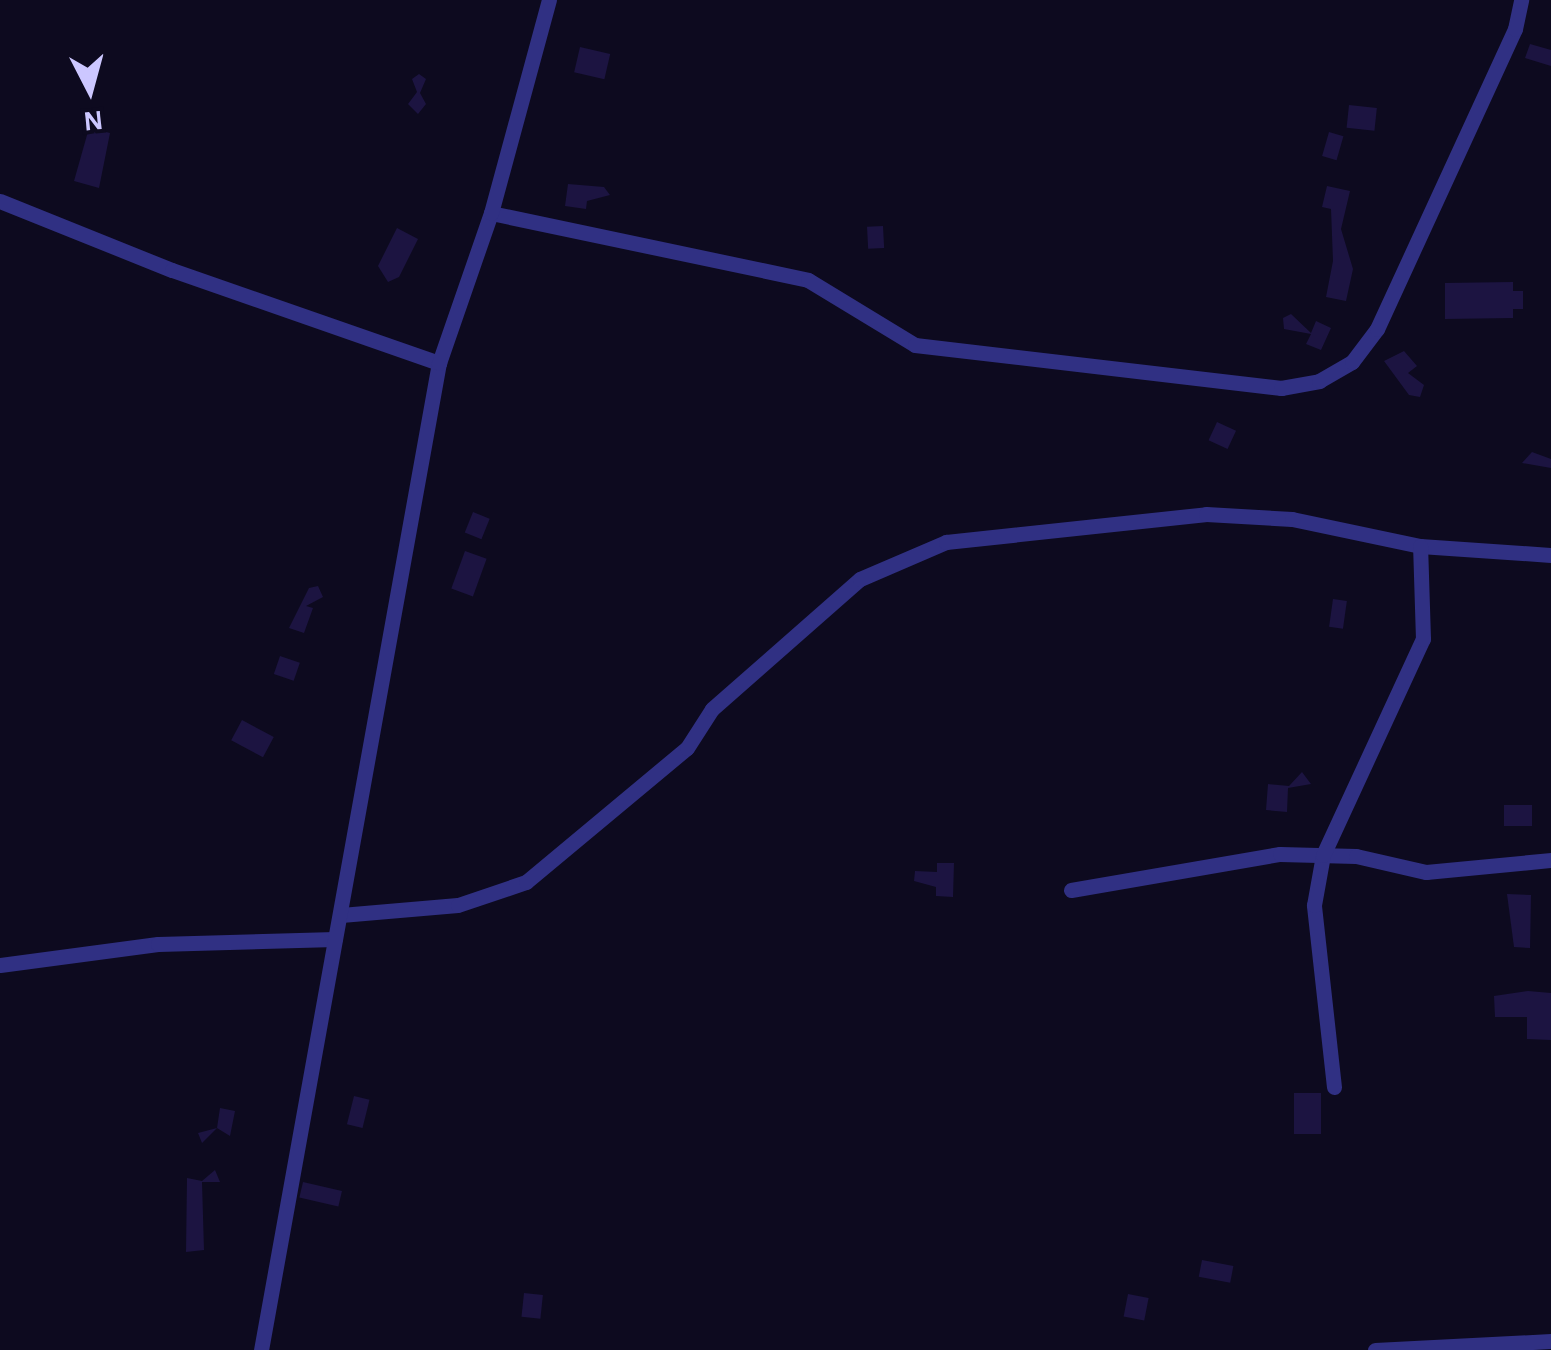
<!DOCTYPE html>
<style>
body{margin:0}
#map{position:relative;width:1551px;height:1350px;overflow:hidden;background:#0d0a1f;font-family:"Alegreya Sans",sans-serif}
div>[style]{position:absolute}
.building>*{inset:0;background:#1c1441;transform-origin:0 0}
.minor>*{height:15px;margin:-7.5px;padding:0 7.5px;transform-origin:7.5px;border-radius:7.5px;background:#303083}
span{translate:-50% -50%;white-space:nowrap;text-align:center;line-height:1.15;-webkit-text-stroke:10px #0d0a1f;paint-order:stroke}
.north{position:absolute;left:40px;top:40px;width:100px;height:100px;-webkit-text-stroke:8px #0d0a1f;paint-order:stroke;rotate:174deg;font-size:28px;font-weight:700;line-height:40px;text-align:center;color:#ccc7ff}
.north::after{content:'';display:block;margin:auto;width:35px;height:45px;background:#ccc7ff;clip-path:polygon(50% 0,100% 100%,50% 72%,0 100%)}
</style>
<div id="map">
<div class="building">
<i style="clip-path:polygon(1530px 44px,1551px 50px,1551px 66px,1525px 58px)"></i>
<i style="left:580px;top:47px;width:31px;height:26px;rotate:13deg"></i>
<i style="clip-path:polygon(419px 74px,426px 79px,420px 93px,426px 104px,418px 114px,408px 104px,417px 92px,412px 79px)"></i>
<i style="left:1349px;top:105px;width:28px;height:23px;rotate:6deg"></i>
<i style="clip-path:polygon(89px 128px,110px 133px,99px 188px,74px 181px)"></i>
<i style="left:1329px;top:132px;width:15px;height:25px;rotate:16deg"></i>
<i style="clip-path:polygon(568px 184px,604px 187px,610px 195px,587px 201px,586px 209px,565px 206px)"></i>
<i style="clip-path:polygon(1327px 186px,1350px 191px,1341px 229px,1353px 269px,1346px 301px,1326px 297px,1333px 261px,1331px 209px,1322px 207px)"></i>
<i style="left:883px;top:226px;width:22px;height:16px;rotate:87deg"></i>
<i style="clip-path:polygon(397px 228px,418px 239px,399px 277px,388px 282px,378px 266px)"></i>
<i style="clip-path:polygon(1513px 282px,1513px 291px,1523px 291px,1523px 309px,1513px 309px,1513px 318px,1445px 319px,1445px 283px)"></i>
<i style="clip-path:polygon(1291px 314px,1311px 333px,1316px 321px,1331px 328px,1321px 350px,1306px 344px,1311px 334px,1284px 329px,1283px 318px)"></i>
<i style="clip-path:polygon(1404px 351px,1417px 366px,1408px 373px,1424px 385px,1420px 397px,1409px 395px,1384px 361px)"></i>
<i style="left:1217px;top:422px;width:21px;height:20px;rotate:25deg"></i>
<i style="clip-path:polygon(1532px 452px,1551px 459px,1551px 468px,1522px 463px)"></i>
<i style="left:473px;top:512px;width:18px;height:22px;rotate:22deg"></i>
<i style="left:465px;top:551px;width:23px;height:40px;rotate:20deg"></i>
<i style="clip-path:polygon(318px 586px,323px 597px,306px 606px,313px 608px,304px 633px,289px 628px,309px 588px)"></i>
<i style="left:1333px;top:599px;width:14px;height:28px;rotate:8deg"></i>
<i style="left:280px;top:656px;width:21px;height:19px;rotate:19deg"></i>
<i style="left:242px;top:720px;width:36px;height:23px;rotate:28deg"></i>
<i style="clip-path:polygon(1302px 772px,1311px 784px,1288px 788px,1287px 812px,1266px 810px,1268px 784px,1289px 786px)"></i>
<i style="left:1532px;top:805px;width:21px;height:28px;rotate:90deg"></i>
<i style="clip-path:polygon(937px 863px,954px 863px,953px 897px,936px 896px,936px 887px,914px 881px,915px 871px,937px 872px)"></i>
<i style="clip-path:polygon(1507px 894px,1531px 895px,1530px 948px,1514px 947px)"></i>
<i style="clip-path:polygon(1528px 991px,1551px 993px,1551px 1040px,1527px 1039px,1527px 1017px,1495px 1017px,1494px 996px)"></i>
<i style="left:1294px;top:1093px;width:27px;height:41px"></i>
<i style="left:354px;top:1096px;width:16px;height:29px;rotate:14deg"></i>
<i style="clip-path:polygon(220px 1108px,235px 1111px,230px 1136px,217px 1128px,202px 1143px,198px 1133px,217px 1128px)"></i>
<i style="clip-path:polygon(215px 1170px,220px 1182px,202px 1182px,204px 1250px,186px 1252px,187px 1178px,202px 1181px)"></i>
<i style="left:303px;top:1182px;width:40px;height:16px;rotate:13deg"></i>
<i style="left:1202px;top:1260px;width:32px;height:17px;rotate:11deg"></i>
<i style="left:524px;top:1293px;width:19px;height:24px;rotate:6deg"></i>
<i style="left:1128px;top:1294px;width:21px;height:23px;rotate:11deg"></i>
</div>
<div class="minor">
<i style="left:0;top:201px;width:185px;rotate:21.9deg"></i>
<i style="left:172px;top:270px;width:283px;rotate:19.2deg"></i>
<i style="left:491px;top:213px;width:324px;rotate:11.9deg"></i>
<i style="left:808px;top:280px;width:125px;rotate:31.3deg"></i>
<i style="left:915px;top:345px;width:369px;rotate:6.7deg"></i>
<i style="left:1281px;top:388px;width:39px;rotate:-10deg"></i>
<i style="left:1319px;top:381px;width:38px;rotate:-30deg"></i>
<i style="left:1352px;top:362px;width:41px;rotate:-52.9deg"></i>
<i style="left:1377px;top:329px;width:330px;rotate:-65.3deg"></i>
<i style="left:1515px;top:29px;width:30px;rotate:-78deg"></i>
<i style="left:1071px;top:890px;width:212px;rotate:-9.8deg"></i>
<i style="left:1280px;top:854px;width:76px;rotate:1.5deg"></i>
<i style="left:1356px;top:856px;width:72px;rotate:12.9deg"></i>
<i style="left:1426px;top:872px;width:126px;rotate:-5.5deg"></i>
<i style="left:341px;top:915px;width:117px;rotate:-4.9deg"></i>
<i style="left:458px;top:905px;width:72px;rotate:-18.7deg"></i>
<i style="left:526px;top:882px;width:209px;rotate:-39.8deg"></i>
<i style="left:687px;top:748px;width:46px;rotate:-57.3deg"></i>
<i style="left:712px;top:709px;width:197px;rotate:-41.3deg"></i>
<i style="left:860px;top:579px;width:94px;rotate:-23.3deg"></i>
<i style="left:946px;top:542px;width:262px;rotate:-6.1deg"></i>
<i style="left:1206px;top:514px;width:86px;rotate:3.3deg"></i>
<i style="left:1292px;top:519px;width:131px;rotate:11.9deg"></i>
<i style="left:1420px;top:546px;width:131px;rotate:3.9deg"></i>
<i style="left:0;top:965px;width:159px;rotate:-7.6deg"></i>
<i style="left:158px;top:944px;width:177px;rotate:-1.6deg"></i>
<i style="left:1334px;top:1087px;width:183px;rotate:-96.3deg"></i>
<i style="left:1314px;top:905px;width:51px;rotate:-79.8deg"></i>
<i style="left:1323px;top:855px;width:238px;rotate:-65.2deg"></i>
<i style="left:1423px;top:639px;width:93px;rotate:-91.8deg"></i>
<i style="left:261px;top:1350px;width:1003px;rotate:-79.78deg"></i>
<i style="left:439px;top:363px;width:159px;rotate:-70.9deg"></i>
<i style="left:491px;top:213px;width:221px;rotate:-74.8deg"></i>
<i style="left:1375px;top:1350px;width:176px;rotate:-2.9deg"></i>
</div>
<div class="north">N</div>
</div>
